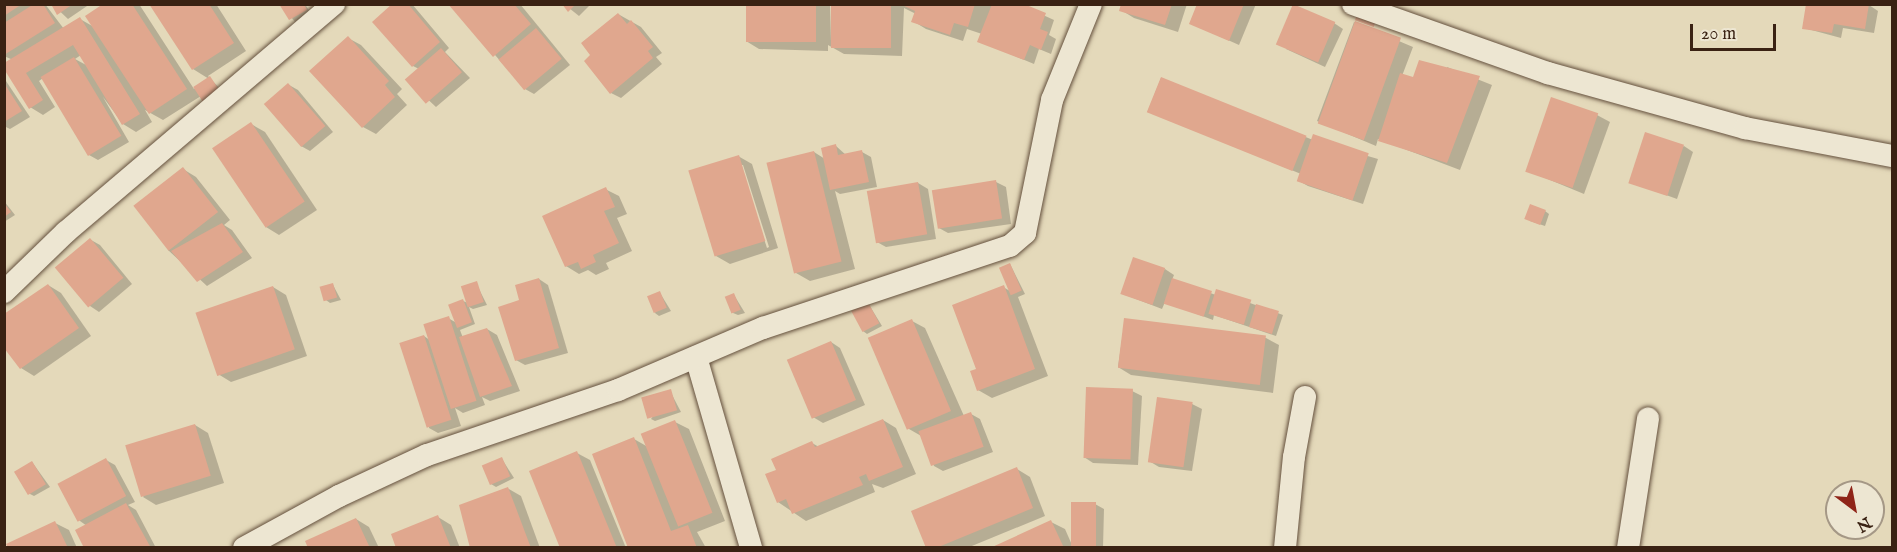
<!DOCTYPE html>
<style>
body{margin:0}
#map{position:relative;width:1897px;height:552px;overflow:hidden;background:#e4d9ba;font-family:"IM FELL English",serif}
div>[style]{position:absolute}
.shadow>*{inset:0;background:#0003}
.building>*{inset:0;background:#e0a78e;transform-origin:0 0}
.roads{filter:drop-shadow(0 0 2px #64503d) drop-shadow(0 0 2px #64503d)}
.street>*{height:22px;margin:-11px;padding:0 11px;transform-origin:11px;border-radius:11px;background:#ede6d2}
span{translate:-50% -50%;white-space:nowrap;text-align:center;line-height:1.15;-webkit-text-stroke:5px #ede6d2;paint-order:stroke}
.frame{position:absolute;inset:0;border:6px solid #3a2213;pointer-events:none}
.north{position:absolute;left:1825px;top:480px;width:60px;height:60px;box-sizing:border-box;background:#ede6d2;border:2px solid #a59886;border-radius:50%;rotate:148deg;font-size:16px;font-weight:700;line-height:24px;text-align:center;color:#3a2213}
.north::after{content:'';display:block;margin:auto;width:21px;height:27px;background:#8f2418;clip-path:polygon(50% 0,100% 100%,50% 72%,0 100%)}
.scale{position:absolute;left:1690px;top:24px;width:86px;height:27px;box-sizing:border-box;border:3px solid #3a2213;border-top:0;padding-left:8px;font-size:18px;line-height:21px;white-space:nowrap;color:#3a2213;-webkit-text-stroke:4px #ede6d2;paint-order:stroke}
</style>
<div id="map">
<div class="shadow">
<i style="clip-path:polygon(evenodd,4px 4px,45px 4px,64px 29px,80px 19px,94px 27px,106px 4px,139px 4px,194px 89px,209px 79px,193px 69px,150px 4px,216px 4px,246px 51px,208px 76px,223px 92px,207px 102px,201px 96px,163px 120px,145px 110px,152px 122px,136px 132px,123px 124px,103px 97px,129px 142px,98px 160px,89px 155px,43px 78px,39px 81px,55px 107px,43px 115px,30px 107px,13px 60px,4px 56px,4px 4px,81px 55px,88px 66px,75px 59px,81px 55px)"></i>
<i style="clip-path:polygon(52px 4px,90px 4px,68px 19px)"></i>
<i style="clip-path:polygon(305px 4px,310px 12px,295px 22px,282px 5px)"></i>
<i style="clip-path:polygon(394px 4px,412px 4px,449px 48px,445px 52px,470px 78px,436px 107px,407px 80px,419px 69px,413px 66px)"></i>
<i style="clip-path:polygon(450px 4px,520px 4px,570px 65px,534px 94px,525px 89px)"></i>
<i style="clip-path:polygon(564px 4px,591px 4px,579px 16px)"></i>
<i style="clip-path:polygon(747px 4px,830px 4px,831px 41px,833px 4px,1019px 4px,1054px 20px,1049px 35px,1056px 39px,1051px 54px,1039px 49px,1034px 64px,979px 41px,982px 34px,967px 29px,963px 41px,926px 29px,913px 21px,916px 14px,904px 8px,902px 56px,844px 54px,828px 45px,828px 51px,759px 49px,746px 41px)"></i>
<i style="clip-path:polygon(1122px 4px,1187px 4px,1178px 32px,1134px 18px,1121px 10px)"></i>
<i style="clip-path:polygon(1198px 4px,1256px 4px,1239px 45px,1190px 23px)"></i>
<i style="clip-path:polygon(1869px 5px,1878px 11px,1874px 33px,1843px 28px,1841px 38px,1804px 28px)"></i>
<i style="clip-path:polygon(618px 14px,641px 27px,662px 53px,656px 57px,662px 64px,621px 98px,611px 93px,592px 55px)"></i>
<i style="clip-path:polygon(1354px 22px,1413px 47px,1402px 76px,1414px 79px,1446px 71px,1447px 67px,1492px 85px,1460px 170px,1378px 139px,1376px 146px,1317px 121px)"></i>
<i style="clip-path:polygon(1334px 23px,1343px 29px,1325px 67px,1286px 49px)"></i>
<i style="clip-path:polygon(348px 38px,361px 45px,402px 89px,397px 94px,407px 105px,376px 134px,363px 127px)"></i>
<i style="clip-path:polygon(4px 78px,30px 117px,10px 129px,4px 126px)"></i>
<i style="clip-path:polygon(1161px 78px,1313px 140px,1378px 159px,1363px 204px,1308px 186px,1299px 181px,1301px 174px,1148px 111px)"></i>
<i style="clip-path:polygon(289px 85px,298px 90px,333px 132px,310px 151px,301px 146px)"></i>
<i style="clip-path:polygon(1597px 115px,1610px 122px,1584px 194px,1526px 170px)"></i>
<i style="clip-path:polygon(251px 124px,265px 132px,317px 210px,279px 235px,266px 227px)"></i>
<i style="clip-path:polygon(836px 146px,846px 155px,862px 152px,871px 157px,877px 187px,840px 194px,835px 191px,855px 269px,810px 281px,796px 273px,814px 152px,825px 159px)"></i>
<i style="clip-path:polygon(1684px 146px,1693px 152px,1677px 199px,1630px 182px)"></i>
<i style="clip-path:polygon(evenodd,738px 156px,752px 164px,778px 248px,730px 264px,716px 256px,738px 156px,740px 165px,743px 165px,769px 247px,767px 248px,740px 165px)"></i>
<i style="clip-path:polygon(183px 169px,196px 177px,230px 220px,224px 225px,232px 230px,252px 258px,207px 286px,168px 250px)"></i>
<i style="clip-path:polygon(996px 182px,1006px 187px,1011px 224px,948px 233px,939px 228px)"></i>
<i style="clip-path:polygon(918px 183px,928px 189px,936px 239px,886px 247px,877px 242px)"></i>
<i style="clip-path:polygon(605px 189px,619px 196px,627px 214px,617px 218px,632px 251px,606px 263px,609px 269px,596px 275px,588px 270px,579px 274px,566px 266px)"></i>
<i style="clip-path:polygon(4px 201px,15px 215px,4px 222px)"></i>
<i style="clip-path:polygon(1545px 211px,1549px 214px,1545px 226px,1530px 221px)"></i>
<i style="clip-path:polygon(91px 240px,100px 245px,132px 284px,99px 312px,90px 306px)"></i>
<i style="clip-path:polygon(1010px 264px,1025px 294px,1018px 297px,1048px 376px,992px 398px,978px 390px,978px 370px,1003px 287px,1010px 291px)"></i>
<i style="clip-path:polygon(1165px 269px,1174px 275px,1172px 280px,1216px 295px,1217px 291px,1283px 315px,1276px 336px,1214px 315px,1213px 320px,1165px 302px,1162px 309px,1123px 294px)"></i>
<i style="clip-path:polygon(539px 279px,548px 285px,568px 353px,525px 365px,516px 360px)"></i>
<i style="clip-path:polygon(476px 283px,487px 305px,473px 309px,469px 307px,475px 324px,460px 330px,463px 338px,487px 329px,497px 335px,520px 391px,490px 401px,482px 397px,485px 405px,463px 413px,455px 408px,461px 426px,438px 433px,429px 428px,424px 336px,431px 341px,448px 318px,455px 322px,463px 301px,468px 303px)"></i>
<i style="clip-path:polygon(48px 285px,61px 293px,91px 336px,34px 376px,21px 368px)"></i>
<i style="clip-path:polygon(333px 285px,341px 300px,330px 303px,326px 300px)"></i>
<i style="clip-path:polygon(273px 287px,286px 295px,307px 356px,231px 382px,218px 374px)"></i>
<i style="clip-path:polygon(660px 293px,671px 311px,659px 316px,655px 313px)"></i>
<i style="clip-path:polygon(734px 295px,745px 313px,738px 315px,733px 313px)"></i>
<i style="clip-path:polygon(868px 303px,882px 326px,867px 334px,863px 331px)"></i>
<i style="clip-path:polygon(1125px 319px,1266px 338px,1279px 345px,1273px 393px,1131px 375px,1118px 367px)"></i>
<i style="clip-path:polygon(912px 321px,925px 328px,964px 416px,971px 414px,980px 419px,993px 452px,943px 471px,934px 466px,923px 437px,909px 429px)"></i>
<i style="clip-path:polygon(831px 342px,840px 348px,865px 405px,823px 423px,813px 417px)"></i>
<i style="clip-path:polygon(670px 391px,681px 412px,655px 421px,651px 419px)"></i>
<i style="clip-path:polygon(1132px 391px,1142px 396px,1138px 465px,1093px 463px,1084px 457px)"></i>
<i style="clip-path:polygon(1192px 404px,1202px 409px,1192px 471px,1159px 467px,1149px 461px)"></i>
<i style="clip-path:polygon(883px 420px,896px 428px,916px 474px,883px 488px,872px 484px,875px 492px,806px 521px,778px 502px,778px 471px,812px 443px,819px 447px)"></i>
<i style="clip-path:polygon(675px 422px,689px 429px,725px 521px,697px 532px,706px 548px,630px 548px,634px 439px,648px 447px)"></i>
<i style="clip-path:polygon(195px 425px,208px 433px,224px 483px,156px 505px,143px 497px)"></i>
<i style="clip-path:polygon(577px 453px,590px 460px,626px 548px,562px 548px)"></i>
<i style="clip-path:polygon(502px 459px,514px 478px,496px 487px,491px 484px)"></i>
<i style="clip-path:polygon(106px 460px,115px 465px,135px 502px,128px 505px,136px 510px,156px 548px,86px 548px,87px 526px,80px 521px,60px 485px)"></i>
<i style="clip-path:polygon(32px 462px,50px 487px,34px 496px,30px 494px)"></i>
<i style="clip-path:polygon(1017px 469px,1030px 477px,1045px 516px,967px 548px,927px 548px)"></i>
<i style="clip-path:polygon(507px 488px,521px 496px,540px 548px,472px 548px)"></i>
<i style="clip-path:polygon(1095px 504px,1104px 509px,1103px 548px,994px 548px,1051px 522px,1065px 529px,1072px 545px)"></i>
<i style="clip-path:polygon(438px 517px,451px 525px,460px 548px,398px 548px)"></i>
<i style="clip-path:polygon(356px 519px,369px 527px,379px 548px,310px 548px)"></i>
<i style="clip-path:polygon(55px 523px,69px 530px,77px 548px,4px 548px)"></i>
</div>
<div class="building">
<i style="clip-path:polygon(4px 4px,22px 4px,4px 16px)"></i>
<i style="clip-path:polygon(34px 4px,43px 4px,55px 23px,4px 55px,4px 23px)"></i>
<i style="clip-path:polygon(51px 4px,73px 4px,57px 15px)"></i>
<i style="clip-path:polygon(103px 4px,132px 4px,187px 89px,149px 114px,85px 16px)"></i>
<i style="clip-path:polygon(149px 4px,209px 4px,234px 43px,192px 70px)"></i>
<i style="clip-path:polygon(279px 4px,304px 4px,307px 10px,289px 20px)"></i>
<i style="clip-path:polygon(392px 4px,408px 4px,440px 42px,412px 67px,372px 22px)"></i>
<i style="clip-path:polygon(448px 4px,514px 4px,531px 24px,493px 57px)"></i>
<i style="clip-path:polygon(562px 4px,576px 4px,568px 12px)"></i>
<i style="left:746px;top:4px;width:70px;height:38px"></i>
<i style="left:831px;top:4px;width:60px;height:44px"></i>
<i style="clip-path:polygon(900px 4px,975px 4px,968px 27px,954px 23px,950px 35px,911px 22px,915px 11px)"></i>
<i style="clip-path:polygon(992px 4px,1024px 4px,1046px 13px,1040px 29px,1048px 32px,1041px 50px,1030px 45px,1024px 60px,977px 42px)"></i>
<i style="clip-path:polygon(1121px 4px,1172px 4px,1165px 25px,1119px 11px)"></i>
<i style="clip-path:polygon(1197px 4px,1244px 4px,1229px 41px,1189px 24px)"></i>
<i style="left:1293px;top:4px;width:46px;height:44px;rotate:23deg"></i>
<i style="clip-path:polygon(1806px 4px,1869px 4px,1865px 29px,1834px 24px,1832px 33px,1802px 29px)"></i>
<i style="left:1359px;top:9px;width:20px;height:12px;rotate:20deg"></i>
<i style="clip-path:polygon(618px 13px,627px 24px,631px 20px,653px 47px,648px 51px,653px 58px,610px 94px,584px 61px,590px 55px,581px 43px)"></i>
<i style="clip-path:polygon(80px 17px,140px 114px,122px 125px,73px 45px,26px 73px,43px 100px,29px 109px,4px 69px,4px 63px)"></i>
<i style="left:1355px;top:21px;width:49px;height:109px;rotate:20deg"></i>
<i style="left:536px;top:28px;width:40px;height:49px;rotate:50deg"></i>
<i style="clip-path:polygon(348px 36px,389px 81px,385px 85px,395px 97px,362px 128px,309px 71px)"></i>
<i style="left:441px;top:48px;width:32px;height:48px;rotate:49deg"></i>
<i style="left:74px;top:57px;width:92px;height:39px;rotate:59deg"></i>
<i style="clip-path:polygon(1419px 60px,1480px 76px,1447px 163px,1378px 141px,1400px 73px,1413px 77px)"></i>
<i style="left:210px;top:76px;width:17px;height:20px;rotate:57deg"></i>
<i style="left:1161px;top:77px;width:157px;height:38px;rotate:22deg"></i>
<i style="clip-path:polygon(4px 83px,22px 111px,4px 122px)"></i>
<i style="left:288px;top:83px;width:57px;height:32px;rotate:49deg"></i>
<i style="left:1551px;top:97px;width:50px;height:79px;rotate:19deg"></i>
<i style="left:251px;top:122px;width:96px;height:47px;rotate:56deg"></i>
<i style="left:1645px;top:132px;width:41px;height:54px;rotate:18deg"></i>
<i style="left:1313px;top:134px;width:59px;height:50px;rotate:19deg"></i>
<i style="clip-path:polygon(836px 144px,838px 155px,862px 150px,869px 182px,830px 190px,821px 148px)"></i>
<i style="left:814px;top:151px;width:114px;height:49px;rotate:76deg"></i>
<i style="left:739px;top:155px;width:90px;height:53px;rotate:73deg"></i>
<i style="left:183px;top:167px;width:57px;height:63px;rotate:52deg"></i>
<i style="left:996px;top:180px;width:39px;height:65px;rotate:81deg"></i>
<i style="left:918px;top:182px;width:53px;height:52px;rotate:80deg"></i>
<i style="clip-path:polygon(606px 187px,615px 207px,604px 211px,619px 243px,593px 255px,596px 262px,581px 269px,578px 262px,565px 267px,542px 216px)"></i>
<i style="clip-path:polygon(4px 203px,11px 212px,4px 217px)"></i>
<i style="left:1530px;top:204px;width:17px;height:16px;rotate:21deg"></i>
<i style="clip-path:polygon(222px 223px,243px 252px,197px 282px,171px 251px)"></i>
<i style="left:90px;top:238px;width:52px;height:46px;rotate:50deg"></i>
<i style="left:1133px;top:257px;width:34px;height:39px;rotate:19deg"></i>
<i style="left:1010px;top:263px;width:30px;height:12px;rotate:67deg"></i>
<i style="clip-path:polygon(539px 278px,559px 348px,515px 361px,498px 307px,519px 300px,515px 285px)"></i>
<i style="left:1172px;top:278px;width:42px;height:27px;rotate:18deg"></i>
<i style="left:477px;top:281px;width:22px;height:17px;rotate:72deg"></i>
<i style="left:333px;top:283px;width:15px;height:14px;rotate:74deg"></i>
<i style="clip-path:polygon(48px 284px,79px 328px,20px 369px,4px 348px,4px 314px)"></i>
<i style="clip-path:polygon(1004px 285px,1035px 369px,977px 391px,970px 371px,976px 369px,952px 305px)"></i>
<i style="left:273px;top:286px;width:67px;height:82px;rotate:71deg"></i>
<i style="left:1216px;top:289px;width:37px;height:26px;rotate:17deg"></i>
<i style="left:660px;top:291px;width:18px;height:14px;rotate:68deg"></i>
<i style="left:734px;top:293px;width:18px;height:10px;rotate:68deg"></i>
<i style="left:463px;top:299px;width:25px;height:16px;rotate:69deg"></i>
<i style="left:868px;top:302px;width:24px;height:19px;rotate:62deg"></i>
<i style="left:1256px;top:304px;width:24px;height:24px;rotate:17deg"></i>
<i style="left:449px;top:316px;width:89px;height:27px;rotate:72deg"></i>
<i style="left:1124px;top:318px;width:143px;height:50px;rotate:7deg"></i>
<i style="left:912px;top:319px;width:100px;height:48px;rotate:67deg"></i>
<i style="clip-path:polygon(487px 328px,512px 386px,480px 397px,459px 337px)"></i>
<i style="left:424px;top:335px;width:89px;height:26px;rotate:72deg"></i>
<i style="left:831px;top:341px;width:64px;height:48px;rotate:67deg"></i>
<i style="left:1086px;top:387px;width:47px;height:71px;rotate:2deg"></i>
<i style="left:671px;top:389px;width:22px;height:31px;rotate:74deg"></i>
<i style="left:1157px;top:397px;width:36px;height:66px;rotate:8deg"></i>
<i style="left:971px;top:412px;width:37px;height:56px;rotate:70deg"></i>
<i style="clip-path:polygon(883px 419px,903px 467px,869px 481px,866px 474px,859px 477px,863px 485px,792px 514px,786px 499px,777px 503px,765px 474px,776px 470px,771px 459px,812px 441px,815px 447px)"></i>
<i style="left:675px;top:420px;width:100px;height:37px;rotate:68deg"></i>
<i style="left:195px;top:424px;width:54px;height:73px;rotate:73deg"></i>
<i style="clip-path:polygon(634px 437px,671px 531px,688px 525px,697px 548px,628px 548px,592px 454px)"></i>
<i style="clip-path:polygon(577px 451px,617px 548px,560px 548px,529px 471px)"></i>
<i style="left:502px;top:457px;width:21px;height:22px;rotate:67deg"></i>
<i style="left:106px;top:458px;width:43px;height:55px;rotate:62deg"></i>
<i style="left:32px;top:461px;width:27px;height:21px;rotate:59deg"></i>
<i style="clip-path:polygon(1017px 467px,1033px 508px,936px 548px,926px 548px,911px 511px)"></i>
<i style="clip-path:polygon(508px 487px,531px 548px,470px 548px,459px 505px)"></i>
<i style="left:1071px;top:502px;width:25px;height:46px"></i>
<i style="clip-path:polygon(126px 503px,151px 548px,84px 548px,75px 530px)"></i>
<i style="clip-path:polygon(438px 515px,451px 548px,396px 548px,391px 534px)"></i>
<i style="clip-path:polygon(356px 518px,370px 548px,308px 548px,305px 541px)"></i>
<i style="clip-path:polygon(1051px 520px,1064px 548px,990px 548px)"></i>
<i style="clip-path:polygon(55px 521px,68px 548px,8px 548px,6px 544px)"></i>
</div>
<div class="roads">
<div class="street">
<i style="left:1353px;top:4px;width:207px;rotate:19.5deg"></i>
<i style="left:1548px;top:73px;width:205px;rotate:15.6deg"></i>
<i style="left:1745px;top:128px;width:150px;rotate:10.8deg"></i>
<i style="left:4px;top:292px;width:86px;rotate:-44.1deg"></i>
<i style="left:66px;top:232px;width:352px;rotate:-40.4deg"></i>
<i style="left:696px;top:357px;width:199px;rotate:73.9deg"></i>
<i style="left:244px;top:548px;width:108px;rotate:-28.7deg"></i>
<i style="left:339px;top:496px;width:97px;rotate:-25deg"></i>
<i style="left:427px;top:455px;width:202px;rotate:-18.8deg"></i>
<i style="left:618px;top:390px;width:158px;rotate:-23.2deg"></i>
<i style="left:763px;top:328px;width:260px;rotate:-18.4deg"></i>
<i style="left:1010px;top:246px;width:20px;rotate:-41deg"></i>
<i style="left:1025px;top:233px;width:136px;rotate:-78.5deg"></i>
<i style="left:1052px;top:100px;width:104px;rotate:-67.9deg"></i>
<i style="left:1285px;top:548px;width:91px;rotate:-84.4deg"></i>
<i style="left:1294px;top:457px;width:61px;rotate:-79.6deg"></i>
<i style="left:1628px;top:548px;width:131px;rotate:-81.2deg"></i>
</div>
</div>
<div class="frame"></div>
<div class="north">N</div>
<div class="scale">20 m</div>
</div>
